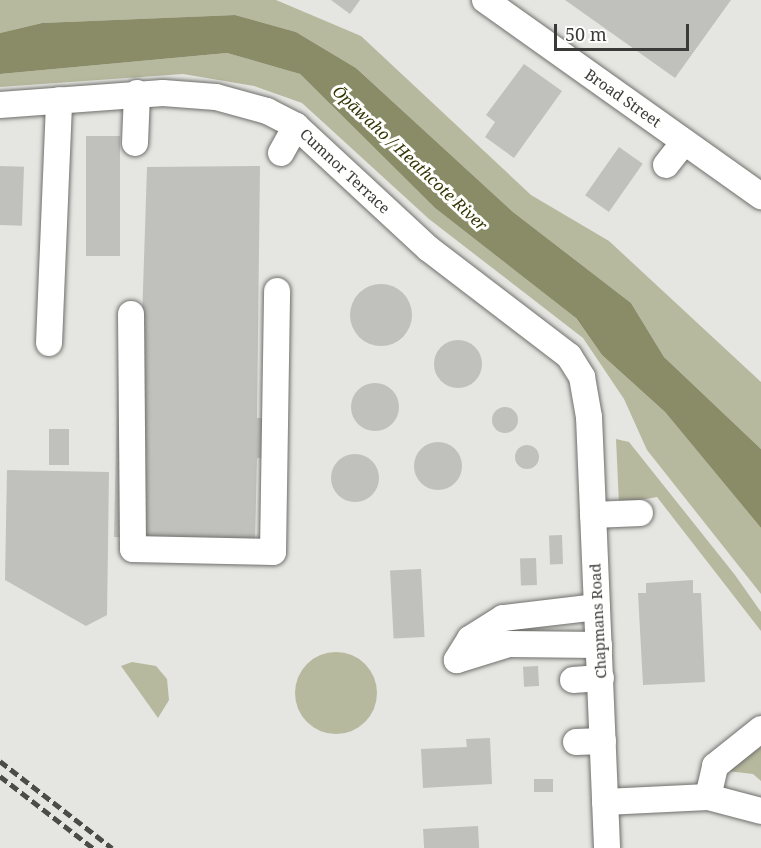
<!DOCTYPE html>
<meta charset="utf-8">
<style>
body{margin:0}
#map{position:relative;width:761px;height:848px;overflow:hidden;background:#e5e5e1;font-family:"Noto Serif",serif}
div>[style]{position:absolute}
.green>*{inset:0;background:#b7b99e}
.round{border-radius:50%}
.water>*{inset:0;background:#8a8c68}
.building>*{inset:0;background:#c0c0bc;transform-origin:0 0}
.roads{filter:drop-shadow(0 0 2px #6f6f6c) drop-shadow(0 0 2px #6f6f6c)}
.minor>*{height:26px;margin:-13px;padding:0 13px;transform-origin:13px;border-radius:13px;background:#fff}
.rail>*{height:4.5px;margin-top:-2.25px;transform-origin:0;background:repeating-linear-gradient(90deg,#4b4b4a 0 9px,transparent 0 13.5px)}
span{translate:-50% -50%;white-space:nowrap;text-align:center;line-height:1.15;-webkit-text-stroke:6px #fffffe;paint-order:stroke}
.street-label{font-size:15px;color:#3a3a39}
.water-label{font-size:16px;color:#343505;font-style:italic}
.scale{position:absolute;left:554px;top:24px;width:135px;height:27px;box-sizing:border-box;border:3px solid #3a3a39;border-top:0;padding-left:8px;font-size:18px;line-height:21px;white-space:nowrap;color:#3a3a39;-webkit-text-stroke:4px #fffffe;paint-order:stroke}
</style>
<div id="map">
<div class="green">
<i style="clip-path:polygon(0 0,276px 0,361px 36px,531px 195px,609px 241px,761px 382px,761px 449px,664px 357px,631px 303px,513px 212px,356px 68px,296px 32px,235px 15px,42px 23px,0 33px)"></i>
<i style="clip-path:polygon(227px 53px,300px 74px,435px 208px,575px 317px,602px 355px,665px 412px,761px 528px,761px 594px,647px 450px,624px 399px,583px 338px,429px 219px,302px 103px,254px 86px,183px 74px,0 87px,0 74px)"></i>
<i style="clip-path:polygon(616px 439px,629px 442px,735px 575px,761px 612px,761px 631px,657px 497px,619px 504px)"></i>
<i class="round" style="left:295px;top:652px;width:82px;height:82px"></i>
<i style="clip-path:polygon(132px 662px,156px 666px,167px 679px,169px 700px,158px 718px,121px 666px)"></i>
<i style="clip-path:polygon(761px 747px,761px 781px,753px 774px,727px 771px)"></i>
</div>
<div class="water">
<i style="clip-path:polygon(235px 15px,296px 32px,356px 68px,513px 212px,631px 303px,664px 357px,761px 449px,761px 528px,665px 412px,602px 355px,576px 318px,435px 208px,300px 74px,227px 53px,0 74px,0 33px,42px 23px)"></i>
</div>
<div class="building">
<i style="clip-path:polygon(331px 0,360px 0,350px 14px)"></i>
<i style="clip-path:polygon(565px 0,731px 0,675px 78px)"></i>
<i style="clip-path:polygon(524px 64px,562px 91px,514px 158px,485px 137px,495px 122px,486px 115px)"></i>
<i style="left:86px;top:136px;width:34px;height:120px"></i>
<i style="left:619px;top:147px;width:29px;height:59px;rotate:35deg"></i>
<i style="left:0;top:166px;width:24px;height:59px;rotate:2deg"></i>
<i style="clip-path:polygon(260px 166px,257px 418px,270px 418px,270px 459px,257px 458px,255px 541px,114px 537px,118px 351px,141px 351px,147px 167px)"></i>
<i class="round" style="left:350px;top:284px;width:62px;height:62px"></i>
<i class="round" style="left:434px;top:340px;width:48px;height:48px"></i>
<i class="round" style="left:351px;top:383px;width:48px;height:48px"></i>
<i class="round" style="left:492px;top:407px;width:26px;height:26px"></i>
<i style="left:49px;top:429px;width:20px;height:36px"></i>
<i class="round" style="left:414px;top:442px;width:48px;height:48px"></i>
<i class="round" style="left:515px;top:445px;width:24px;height:24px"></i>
<i class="round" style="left:331px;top:454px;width:48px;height:48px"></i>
<i style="clip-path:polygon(7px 470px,109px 472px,107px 615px,86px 626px,5px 580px)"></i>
<i style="left:562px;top:535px;width:29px;height:13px;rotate:88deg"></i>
<i style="left:536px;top:558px;width:27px;height:16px;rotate:88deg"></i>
<i style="left:421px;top:569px;width:68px;height:31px;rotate:87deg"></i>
<i style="clip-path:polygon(693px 580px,693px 593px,701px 593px,705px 682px,643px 685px,638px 593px,646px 593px,646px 583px)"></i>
<i style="left:538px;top:666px;width:20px;height:15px;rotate:87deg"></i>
<i style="clip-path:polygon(490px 738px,492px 784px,423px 788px,421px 749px,467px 747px,466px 739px)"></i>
<i style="left:534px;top:779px;width:19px;height:13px"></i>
<i style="left:478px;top:826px;width:22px;height:55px;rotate:87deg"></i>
</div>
<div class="roads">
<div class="minor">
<i style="left:485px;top:0;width:339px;rotate:35.4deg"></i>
<i style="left:0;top:105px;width:163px;rotate:-4.2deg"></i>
<i style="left:163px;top:93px;width:53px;rotate:4.3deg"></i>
<i style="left:216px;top:97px;width:53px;rotate:15.4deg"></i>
<i style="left:267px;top:111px;width:33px;rotate:27deg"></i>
<i style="left:296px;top:126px;width:181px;rotate:42.8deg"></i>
<i style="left:429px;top:249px;width:176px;rotate:37.4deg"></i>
<i style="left:569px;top:356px;width:25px;rotate:58deg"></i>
<i style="left:582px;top:377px;width:41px;rotate:80.1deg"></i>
<i style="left:589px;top:417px;width:431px;rotate:87.6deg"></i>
<i style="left:135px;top:143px;width:50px;rotate:-87.7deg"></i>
<i style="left:281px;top:153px;width:31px;rotate:-61deg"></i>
<i style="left:666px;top:165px;width:29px;rotate:-52deg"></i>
<i style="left:131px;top:314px;width:235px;rotate:89.5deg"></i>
<i style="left:133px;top:549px;width:140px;rotate:1.2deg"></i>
<i style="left:273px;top:552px;width:261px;rotate:-89.1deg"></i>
<i style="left:49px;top:343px;width:243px;rotate:-87.6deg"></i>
<i style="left:593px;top:515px;width:47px;rotate:-2.4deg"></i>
<i style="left:597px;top:607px;width:95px;rotate:173.3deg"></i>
<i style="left:503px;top:618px;width:39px;rotate:148deg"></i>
<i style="left:470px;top:639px;width:25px;rotate:122deg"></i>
<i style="left:457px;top:660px;width:54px;rotate:-17.1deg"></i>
<i style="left:509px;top:644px;width:90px;rotate:0.6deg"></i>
<i style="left:573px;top:680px;width:28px;rotate:-4deg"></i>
<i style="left:576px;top:742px;width:27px;rotate:-2deg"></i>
<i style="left:708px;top:797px;width:32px;rotate:-77deg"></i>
<i style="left:715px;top:766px;width:59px;rotate:-38.8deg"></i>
<i style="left:605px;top:802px;width:103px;rotate:-2.8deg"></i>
<i style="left:708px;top:797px;width:55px;rotate:14.8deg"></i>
</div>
</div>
<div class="rail">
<i style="left:0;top:761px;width:142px;rotate:37.8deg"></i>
<i style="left:0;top:776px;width:118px;rotate:37.7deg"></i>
</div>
<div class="street-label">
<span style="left:623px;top:98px;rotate:35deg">Broad Street</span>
<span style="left:345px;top:171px;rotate:43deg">Cumnor Terrace</span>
<span style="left:598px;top:621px;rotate:-93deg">Chapmans Road</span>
</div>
<div class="water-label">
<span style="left:410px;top:158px;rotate:43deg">Ōpāwaho / Heathcote River</span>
</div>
<div class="scale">50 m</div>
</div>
